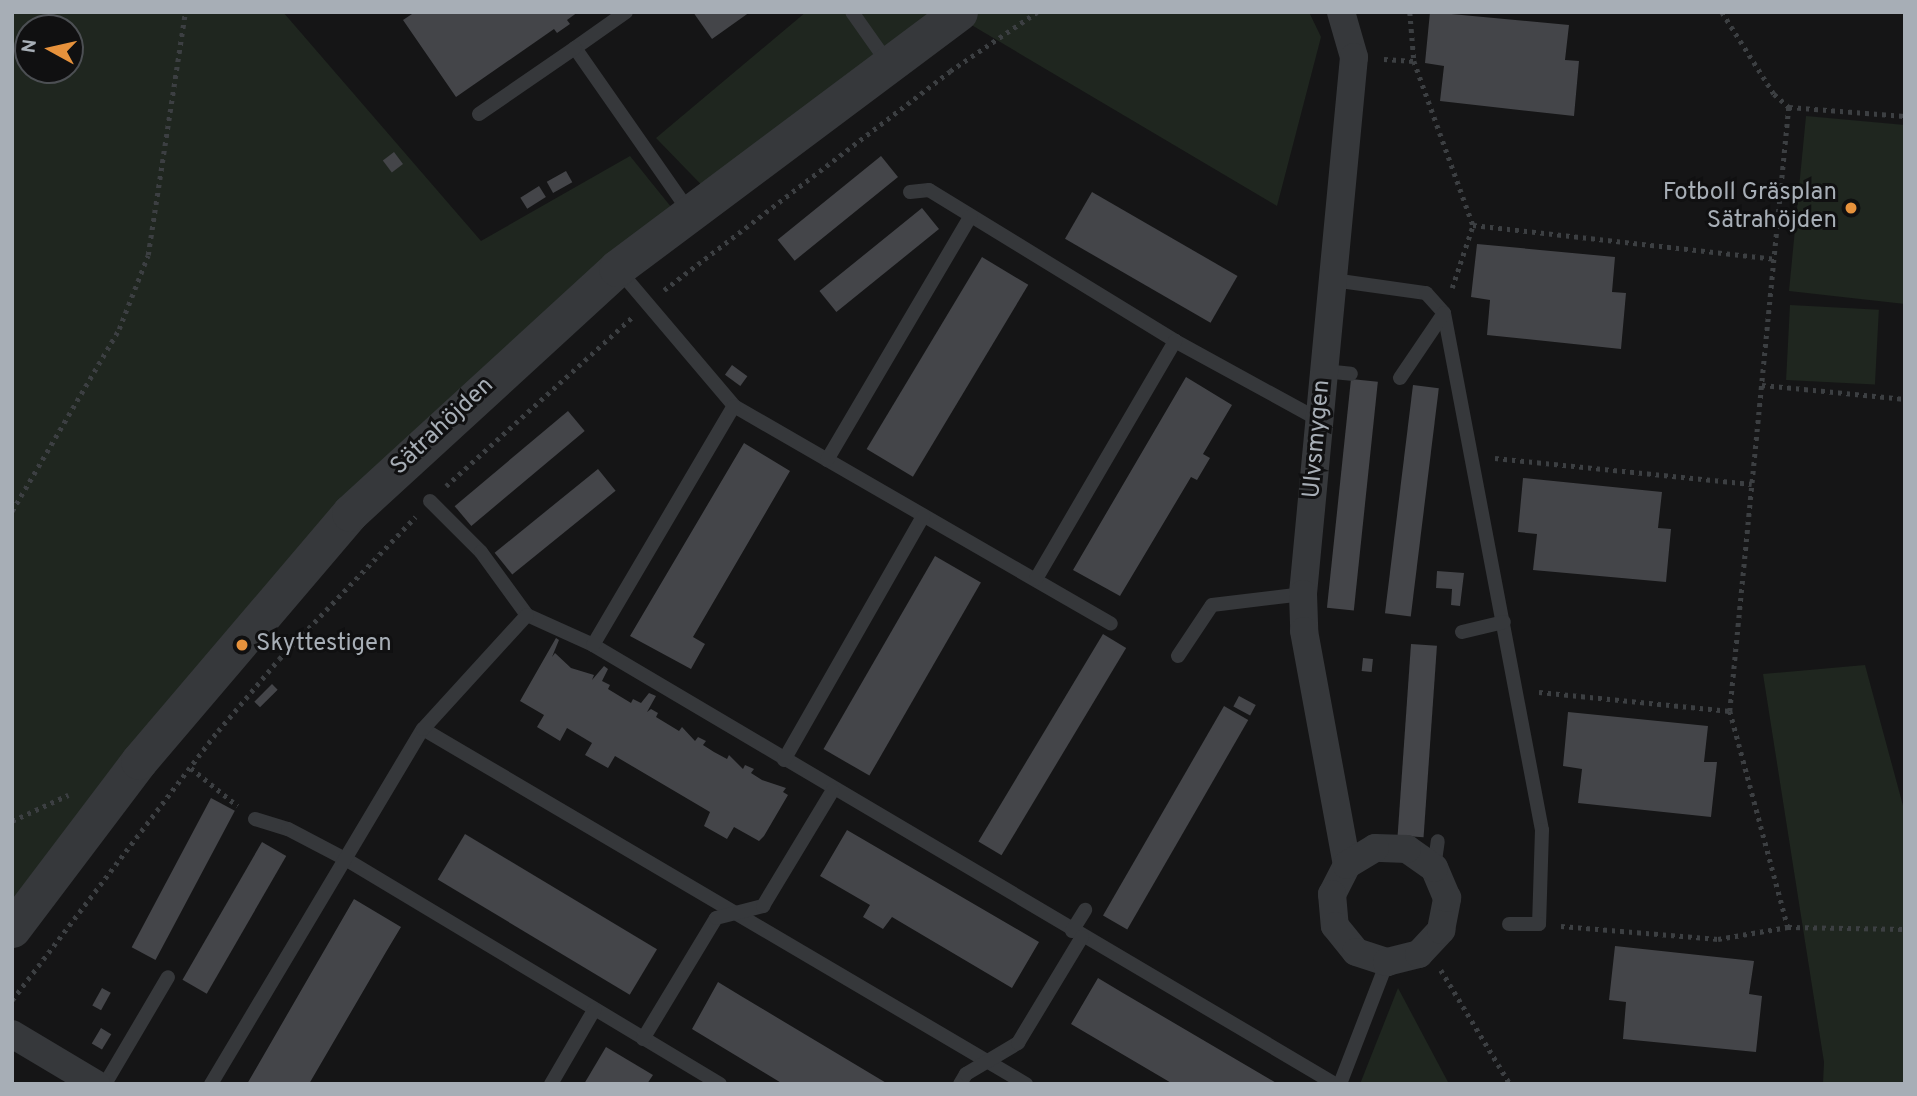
<!DOCTYPE html>
<meta charset="utf-8">
<style>
body{margin:0}
#map{position:relative;width:1917px;height:1096px;overflow:hidden;background:#151516;font-family:Overpass,sans-serif}
div>[style]{position:absolute}
.green>*{inset:0;background:#1f261f;transform-origin:0 0}
.building>*{inset:0;background:#444549;transform-origin:0 0}
.path>*{height:4.5px;margin-top:-2.25px;transform-origin:0;background:repeating-linear-gradient(90deg,#3c3f42 0 3.5px,transparent 0 8.5px)}
.service>*{height:14px;margin:-7px;padding:0 7px;transform-origin:7px;border-radius:7px;background:#36383b}
.minor>*{height:28px;margin:-14px;padding:0 14px;transform-origin:14px;border-radius:14px;background:#36383b}
.tertiary>*{height:37px;margin:-18.5px;padding:0 18.5px;transform-origin:18.5px;border-radius:18.5px;background:#36383b}
.dots>*{width:19px;height:19px;translate:-50% -50%;box-sizing:border-box;border:4px solid #101011;border-radius:50%}
span{translate:-50% -50%;white-space:nowrap;text-align:center;line-height:1.15;-webkit-text-stroke:6px #101011;paint-order:stroke}
.poi-label{font-size:24px;color:#a7aeb6}
.right{translate:-100% -50%;text-align:right}
.left{translate:0 -50%;text-align:left}
.street-label{font-size:24px;color:#a7aeb6}
.frame{position:absolute;inset:0;border:14px solid #a7aeb6;pointer-events:none}
.north{position:absolute;left:14px;top:14px;width:70px;height:70px;box-sizing:border-box;background:#101011;border:2px solid #4c4f53;border-radius:50%;rotate:278deg;font-size:19px;font-weight:700;line-height:28px;text-align:center;color:#a7aeb6}
.north::after{content:'';display:block;margin:auto;width:24px;height:32px;background:#e7923c;clip-path:polygon(50% 0,100% 100%,50% 72%,0 100%)}
</style>
<div id="map">
<div class="green">
<i style="clip-path:polygon(evenodd,12px 12px,283px 12px,481px 241px,630px 156px,688px 228px,352px 527px,12px 945px,12px 12px,28px 28px,70px 28px,70px 70px,28px 70px,28px 28px)"></i>
<i style="clip-path:polygon(806px 12px,1309px 12px,1321px 37px,1277px 206px,963px 20px,720px 204px,656px 138px)"></i>
<i style="clip-path:polygon(1806px 116px,1905px 125px,1905px 304px,1789px 291px)"></i>
<i style="left:1790px;top:305px;width:89px;height:75px;rotate:3deg"></i>
<i style="clip-path:polygon(1865px 665px,1905px 813px,1905px 1084px,1823px 1084px,1824px 1062px,1763px 674px)"></i>
<i style="clip-path:polygon(1398px 988px,1449px 1084px,1360px 1084px)"></i>
</div>
<div class="building">
<i style="clip-path:polygon(415px 12px,578px 12px,567px 20px,570px 24px,557px 33px,554px 29px,456px 97px,403px 20px)"></i>
<i style="clip-path:polygon(693px 12px,750px 12px,712px 39px)"></i>
<i style="clip-path:polygon(1430px 12px,1569px 25px,1565px 60px,1579px 61px,1574px 116px,1440px 101px,1444px 66px,1425px 63px)"></i>
<i style="left:394px;top:152px;width:15px;height:14px;rotate:53deg"></i>
<i style="left:881px;top:156px;width:27px;height:133px;rotate:51deg"></i>
<i style="left:566px;top:171px;width:13px;height:22px;rotate:61deg"></i>
<i style="left:539px;top:186px;width:13px;height:22px;rotate:58deg"></i>
<i style="left:1092px;top:192px;width:168px;height:54px;rotate:30deg"></i>
<i style="left:922px;top:208px;width:27px;height:132px;rotate:51deg"></i>
<i style="clip-path:polygon(1477px 244px,1615px 257px,1612px 292px,1626px 293px,1621px 349px,1487px 335px,1490px 300px,1471px 297px)"></i>
<i style="left:982px;top:257px;width:54px;height:224px;rotate:31deg"></i>
<i style="left:732px;top:365px;width:19px;height:12px;rotate:36deg"></i>
<i style="clip-path:polygon(1186px 377px,1232px 405px,1203px 454px,1210px 458px,1197px 480px,1191px 477px,1120px 596px,1073px 570px)"></i>
<i style="left:1351px;top:379px;width:27px;height:230px;rotate:6deg"></i>
<i style="left:1413px;top:385px;width:26px;height:230px;rotate:7deg"></i>
<i style="left:568px;top:411px;width:26px;height:148px;rotate:50deg"></i>
<i style="clip-path:polygon(744px 443px,790px 471px,693px 637px,705px 644px,691px 669px,630px 636px)"></i>
<i style="left:598px;top:469px;width:28px;height:133px;rotate:51deg"></i>
<i style="clip-path:polygon(1523px 478px,1662px 492px,1658px 528px,1671px 529px,1666px 582px,1533px 570px,1537px 534px,1518px 532px)"></i>
<i style="left:935px;top:556px;width:53px;height:223px;rotate:30deg"></i>
<i style="clip-path:polygon(1437px 571px,1464px 573px,1460px 606px,1451px 605px,1452px 589px,1436px 588px)"></i>
<i style="left:1103px;top:634px;width:27px;height:242px;rotate:31deg"></i>
<i style="clip-path:polygon(556px 638px,559px 640px,552px 657px,555px 653px,571px 668px,594px 675px,592px 680px,604px 666px,608px 669px,602px 681px,610px 685px,608px 689px,631px 703px,633px 699px,641px 703px,649px 693px,656px 696px,647px 712px,651px 709px,658px 713px,656px 717px,679px 731px,682px 727px,695px 741px,698px 737px,706px 741px,703px 745px,714px 752px,727px 759px,729px 755px,743px 769px,745px 765px,754px 769px,751px 773px,762px 780px,786px 788px,783px 792px,788px 795px,764px 836px,759px 841px,734px 827px,727px 839px,704px 826px,710px 812px,615px 756px,608px 768px,585px 755px,592px 743px,567px 728px,560px 741px,537px 727px,544px 715px,520px 701px)"></i>
<i style="left:1411px;top:644px;width:26px;height:192px;rotate:4deg"></i>
<i style="left:1363px;top:658px;width:10px;height:13px;rotate:6deg"></i>
<i style="left:272px;top:684px;width:8px;height:25px;rotate:45deg"></i>
<i style="left:1239px;top:696px;width:19px;height:12px;rotate:28deg"></i>
<i style="left:1224px;top:706px;width:28px;height:242px;rotate:30deg"></i>
<i style="clip-path:polygon(1568px 712px,1708px 726px,1704px 762px,1717px 762px,1711px 817px,1578px 803px,1582px 769px,1563px 766px)"></i>
<i style="left:211px;top:798px;width:27px;height:169px;rotate:28deg"></i>
<i style="clip-path:polygon(847px 830px,1039px 942px,1012px 988px,892px 917px,883px 929px,863px 917px,870px 905px,820px 876px)"></i>
<i style="left:465px;top:834px;width:224px;height:53px;rotate:31deg"></i>
<i style="left:262px;top:842px;width:28px;height:159px;rotate:30deg"></i>
<i style="clip-path:polygon(354px 899px,401px 927px,386px 952px,309px 1084px,247px 1084px)"></i>
<i style="clip-path:polygon(1615px 946px,1754px 961px,1749px 994px,1762px 996px,1756px 1052px,1623px 1039px,1626px 1002px,1609px 1000px)"></i>
<i style="clip-path:polygon(1098px 978px,1123px 993px,1278px 1084px,1173px 1084px,1071px 1024px)"></i>
<i style="clip-path:polygon(718px 982px,741px 996px,888px 1084px,783px 1084px,692px 1029px)"></i>
<i style="left:102px;top:988px;width:10px;height:20px;rotate:29deg"></i>
<i style="left:101px;top:1028px;width:12px;height:18px;rotate:31deg"></i>
<i style="clip-path:polygon(606px 1047px,653px 1075px,647px 1084px,584px 1084px)"></i>
</div>
<div class="path">
<i style="left:1410px;top:12px;width:49px;rotate:85.3deg"></i>
<i style="left:1722px;top:12px;width:97px;rotate:57.6deg"></i>
<i style="left:1774px;top:94px;width:20px;rotate:41deg"></i>
<i style="left:1789px;top:107px;width:607px;rotate:95.58deg"></i>
<i style="left:1730px;top:711px;width:224px;rotate:75deg"></i>
<i style="left:1384px;top:59px;width:30px;rotate:4deg"></i>
<i style="left:1414px;top:61px;width:174px;rotate:70.2deg"></i>
<i style="left:1473px;top:225px;width:303px;rotate:6.4deg"></i>
<i style="left:1789px;top:107px;width:116px;rotate:4.4deg"></i>
<i style="left:1452px;top:288px;width:66px;rotate:-71.6deg"></i>
<i style="left:664px;top:290px;width:360px;rotate:-37.4deg"></i>
<i style="left:950px;top:71px;width:105px;rotate:-34.1deg"></i>
<i style="left:1762px;top:385px;width:144px;rotate:5.6deg"></i>
<i style="left:1495px;top:458px;width:258px;rotate:5.8deg"></i>
<i style="left:446px;top:486px;width:250px;rotate:-42.2deg"></i>
<i style="left:12px;top:511px;width:211px;rotate:-59.5deg"></i>
<i style="left:119px;top:329px;width:79px;rotate:-68.6deg"></i>
<i style="left:148px;top:255px;width:246px;rotate:-81.3deg"></i>
<i style="left:1539px;top:692px;width:192px;rotate:5.7deg"></i>
<i style="left:191px;top:768px;width:60px;rotate:39deg"></i>
<i style="left:12px;top:821px;width:62px;rotate:-24.9deg"></i>
<i style="left:1561px;top:926px;width:158px;rotate:4.7deg"></i>
<i style="left:1718px;top:939px;width:71px;rotate:-9.7deg"></i>
<i style="left:1788px;top:927px;width:117px;rotate:1deg"></i>
<i style="left:1441px;top:970px;width:133px;rotate:58.8deg"></i>
<i style="left:12px;top:1000px;width:339px;rotate:-52.6deg"></i>
<i style="left:218px;top:731px;width:94px;rotate:-49.7deg"></i>
<i style="left:279px;top:659px;width:197px;rotate:-46.2deg"></i>
</div>
<div class="service">
<i style="left:626px;top:12px;width:62px;rotate:144.8deg"></i>
<i style="left:575px;top:48px;width:201px;rotate:55.1deg"></i>
<i style="left:852px;top:12px;width:62px;rotate:54.8deg"></i>
<i style="left:479px;top:114px;width:116px;rotate:-34.5deg"></i>
<i style="left:910px;top:192px;width:19px;rotate:-6deg"></i>
<i style="left:929px;top:190px;width:289px;rotate:31.5deg"></i>
<i style="left:1175px;top:341px;width:164px;rotate:28.7deg"></i>
<i style="left:618px;top:269px;width:180px;rotate:49.7deg"></i>
<i style="left:734px;top:406px;width:435px;rotate:30deg"></i>
<i style="left:1333px;top:280px;width:94px;rotate:8deg"></i>
<i style="left:1426px;top:293px;width:27px;rotate:48deg"></i>
<i style="left:1444px;top:313px;width:526px;rotate:79.27deg"></i>
<i style="left:1542px;top:830px;width:94px;rotate:91.8deg"></i>
<i style="left:1539px;top:924px;width:30px;rotate:180deg"></i>
<i style="left:1324px;top:371px;width:27px;rotate:6deg"></i>
<i style="left:1400px;top:378px;width:78px;rotate:-55.9deg"></i>
<i style="left:827px;top:460px;width:283px;rotate:-59.5deg"></i>
<i style="left:430px;top:501px;width:72px;rotate:45deg"></i>
<i style="left:481px;top:552px;width:78px;rotate:53.9deg"></i>
<i style="left:527px;top:615px;width:72px;rotate:24.4deg"></i>
<i style="left:593px;top:645px;width:862px;rotate:30.61deg"></i>
<i style="left:1036px;top:579px;width:276px;rotate:-59.7deg"></i>
<i style="left:1462px;top:632px;width:43px;rotate:-13.4deg"></i>
<i style="left:593px;top:645px;width:277px;rotate:-59.5deg"></i>
<i style="left:1178px;top:656px;width:61px;rotate:-56.3deg"></i>
<i style="left:1212px;top:605px;width:92px;rotate:-6.9deg"></i>
<i style="left:423px;top:729px;width:700px;rotate:30.49deg"></i>
<i style="left:784px;top:760px;width:281px;rotate:-60.3deg"></i>
<i style="left:255px;top:819px;width:34px;rotate:17deg"></i>
<i style="left:288px;top:829px;width:67px;rotate:27.7deg"></i>
<i style="left:347px;top:860px;width:435px;rotate:31deg"></i>
<i style="left:1434px;top:868px;width:27px;rotate:-82deg"></i>
<i style="left:1072px;top:931px;width:25px;rotate:-58deg"></i>
<i style="left:643px;top:1039px;width:141px;rotate:-58.9deg"></i>
<i style="left:716px;top:918px;width:49px;rotate:-14.3deg"></i>
<i style="left:763px;top:906px;width:135px;rotate:-58.9deg"></i>
<i style="left:105px;top:1084px;width:124px;rotate:-59.5deg"></i>
<i style="left:211px;top:1084px;width:413px;rotate:-59.2deg"></i>
<i style="left:423px;top:729px;width:154px;rotate:-47.6deg"></i>
<i style="left:551px;top:1084px;width:86px;rotate:-59.8deg"></i>
<i style="left:960px;top:1084px;width:12px;rotate:-59deg"></i>
<i style="left:966px;top:1074px;width:61px;rotate:-30.8deg"></i>
<i style="left:1018px;top:1043px;width:124px;rotate:-58.9deg"></i>
<i style="left:1340px;top:1084px;width:131px;rotate:-68.9deg"></i>
</div>
<div class="minor">
<i style="left:1341px;top:12px;width:47px;rotate:73.9deg"></i>
<i style="left:1354px;top:57px;width:539px;rotate:95.43deg"></i>
<i style="left:1303px;top:594px;width:37px;rotate:88deg"></i>
<i style="left:1304px;top:631px;width:238px;rotate:79.6deg"></i>
<i style="left:1347px;top:865px;width:33px;rotate:117deg"></i>
<i style="left:1332px;top:894px;width:32px;rotate:85deg"></i>
<i style="left:1335px;top:926px;width:33px;rotate:51deg"></i>
<i style="left:1356px;top:952px;width:33px;rotate:18deg"></i>
<i style="left:1387px;top:962px;width:33px;rotate:-14deg"></i>
<i style="left:1419px;top:954px;width:33px;rotate:-47deg"></i>
<i style="left:1441px;top:930px;width:33px;rotate:-79deg"></i>
<i style="left:1447px;top:898px;width:33px;rotate:-113deg"></i>
<i style="left:1434px;top:868px;width:33px;rotate:-145deg"></i>
<i style="left:1407px;top:849px;width:32px;rotate:-178deg"></i>
<i style="left:1375px;top:848px;width:33px;rotate:149deg"></i>
<i style="left:12px;top:1034px;width:98px;rotate:30.8deg"></i>
</div>
<div class="tertiary">
<i style="left:12px;top:929px;width:211px;rotate:-52.9deg"></i>
<i style="left:139px;top:761px;width:326px;rotate:-49.6deg"></i>
<i style="left:350px;top:513px;width:362px;rotate:-42.5deg"></i>
<i style="left:617px;top:268px;width:427px;rotate:-36.8deg"></i>
</div>
<div class="dots">
<i style="left:1851px;top:208px;background:#e7923c"></i>
<i style="left:242px;top:645px;background:#e7923c"></i>
</div>
<div class="poi-label">
<span class="right" style="left:1837px;top:208px">Fotboll Gräsplan<br>Sätrahöjden</span>
<span class="left" style="left:256px;top:645px">Skyttestigen</span>
</div>
<div class="street-label">
<span style="left:443px;top:427px;rotate:-43deg">Sätrahöjden</span>
<span style="left:1318px;top:439px;rotate:-85deg">Ulvsmygen</span>
</div>
<div class="frame"></div>
<div class="north">N</div>
</div>
